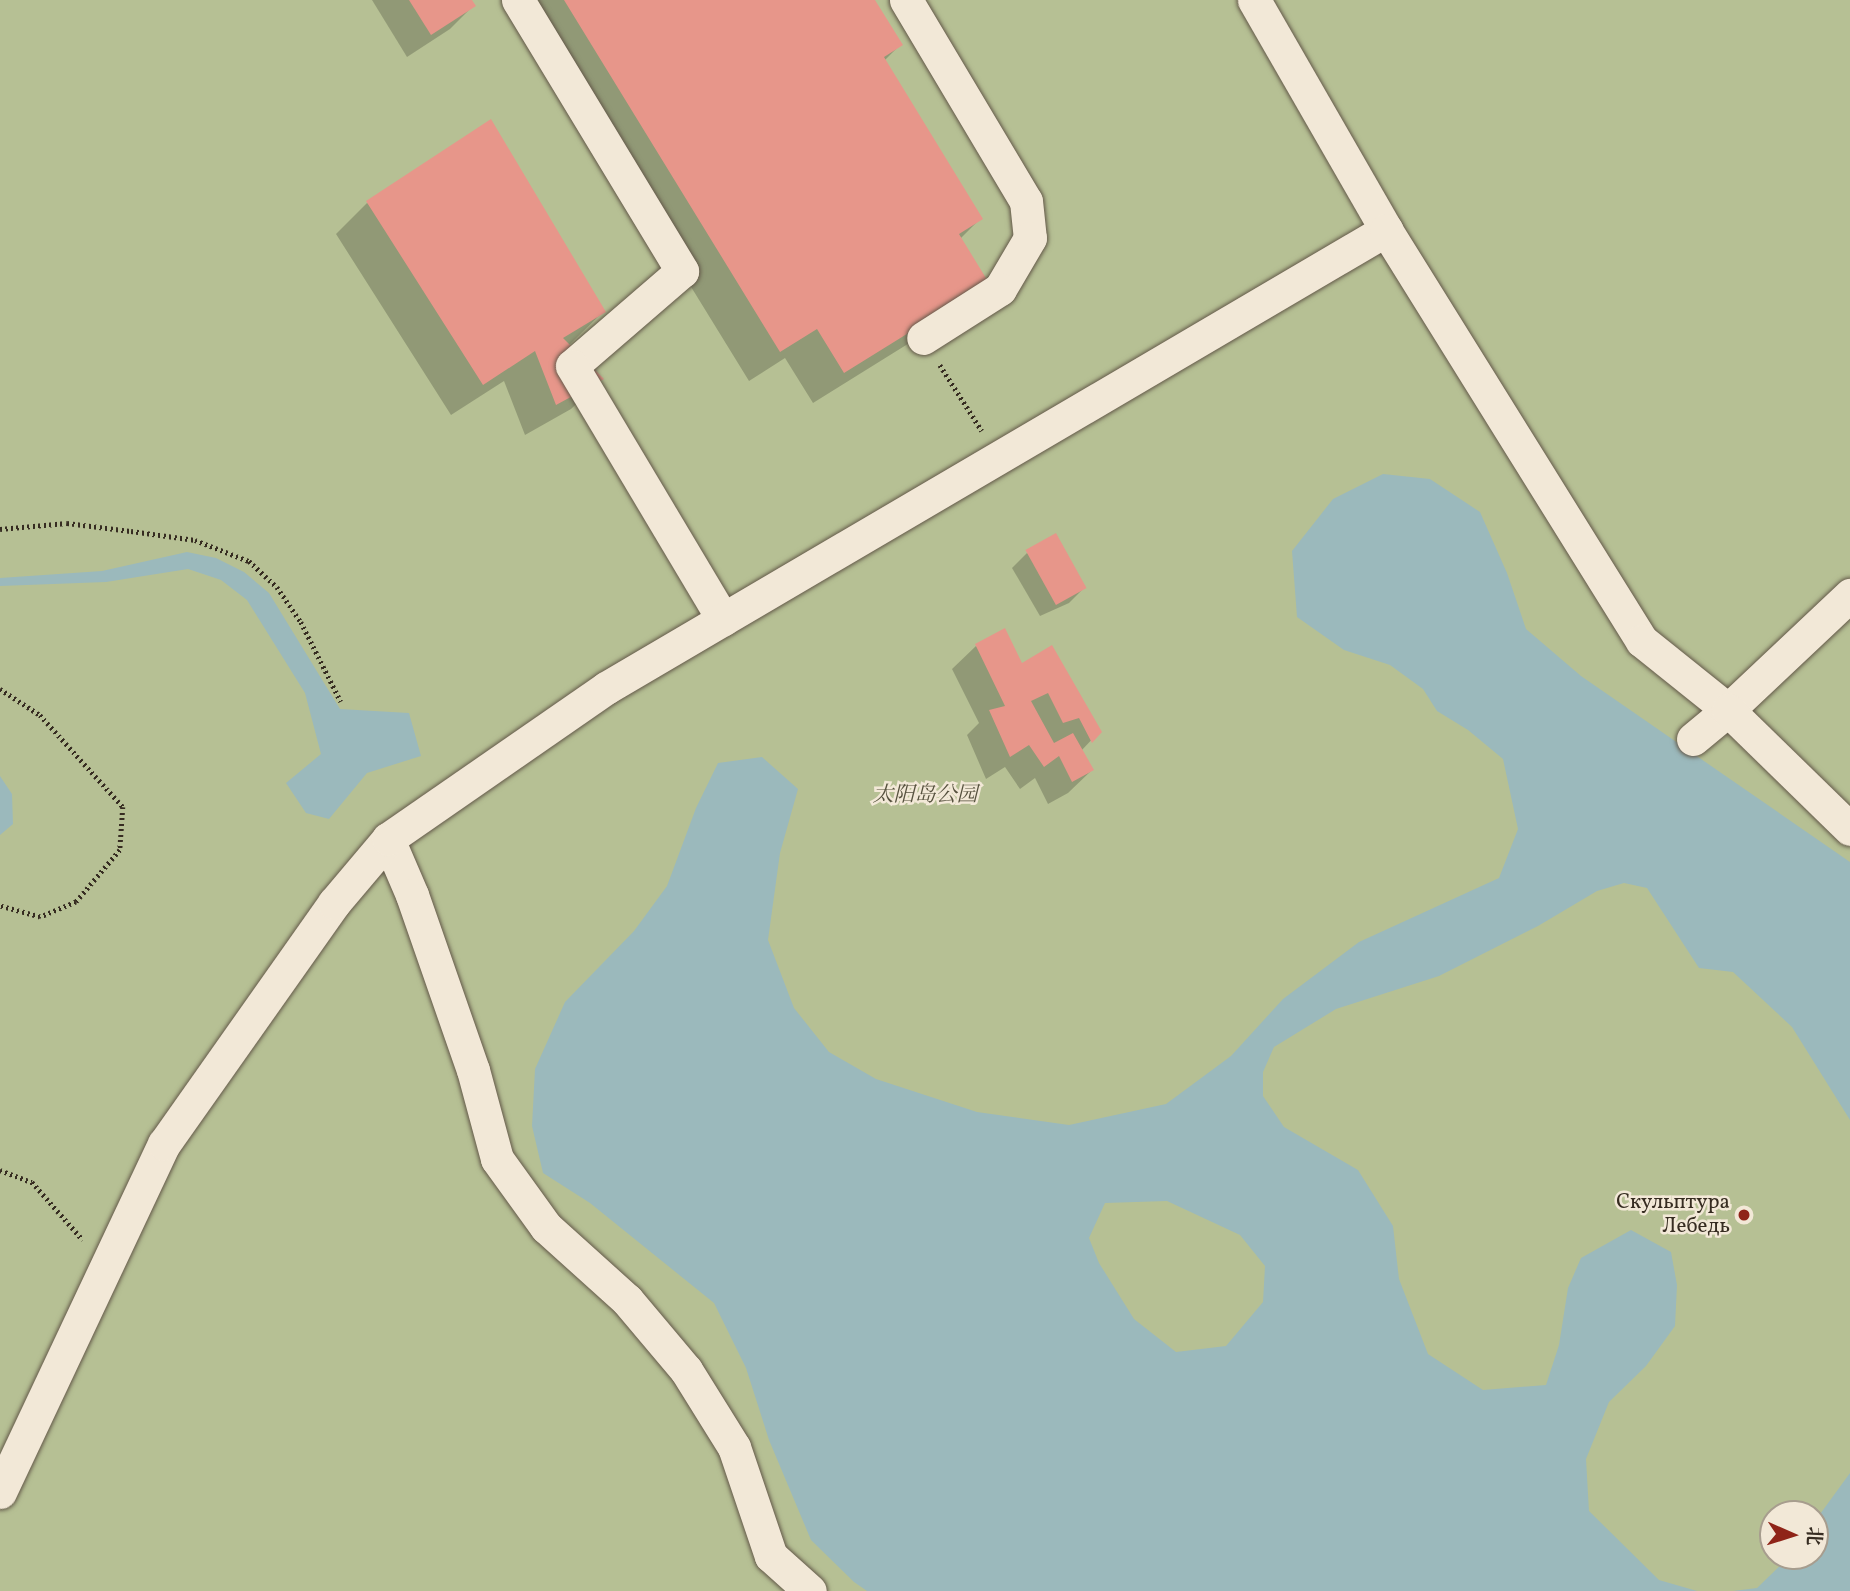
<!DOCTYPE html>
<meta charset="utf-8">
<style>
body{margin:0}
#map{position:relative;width:1850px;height:1591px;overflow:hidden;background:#ebdcc2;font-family:Vollkorn,"Noto Serif SC",serif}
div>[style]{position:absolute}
.green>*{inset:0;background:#b6c094}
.water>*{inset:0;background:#9bb9bc}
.shadow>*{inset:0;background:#0003}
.building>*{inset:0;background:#e7968a;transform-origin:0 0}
.path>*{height:4.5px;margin-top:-2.25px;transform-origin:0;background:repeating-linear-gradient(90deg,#362c21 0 2px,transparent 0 5.5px)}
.roads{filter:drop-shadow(0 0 2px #635849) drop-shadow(0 0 2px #635849)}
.minor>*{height:33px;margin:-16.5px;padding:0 16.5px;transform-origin:16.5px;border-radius:16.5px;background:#f2e8d7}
.dots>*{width:19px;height:19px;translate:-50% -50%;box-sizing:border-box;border:4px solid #f2e8d7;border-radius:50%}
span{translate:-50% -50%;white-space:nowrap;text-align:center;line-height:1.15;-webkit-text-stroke:5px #f2e8d7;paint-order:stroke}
.park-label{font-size:21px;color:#56513e;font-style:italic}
.poi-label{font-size:21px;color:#362c21}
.right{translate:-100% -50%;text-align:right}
.north{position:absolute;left:1759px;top:1500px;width:70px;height:70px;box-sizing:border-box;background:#f2e8d7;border:2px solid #a79d8e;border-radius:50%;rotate:93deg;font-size:19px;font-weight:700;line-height:28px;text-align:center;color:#362c21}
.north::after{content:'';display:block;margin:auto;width:24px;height:32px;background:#8f2418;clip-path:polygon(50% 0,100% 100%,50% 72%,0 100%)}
</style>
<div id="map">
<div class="green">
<i style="clip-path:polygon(evenodd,0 0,1850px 0,1850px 1591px,0 1591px,0 0,1773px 1514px,1815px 1514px,1815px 1556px,1773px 1556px,1773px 1514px)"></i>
</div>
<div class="water">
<i style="clip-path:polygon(evenodd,1383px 474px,1430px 479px,1480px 512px,1507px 573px,1526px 629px,1581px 676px,1850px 862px,1850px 1120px,1792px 1027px,1733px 972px,1699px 968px,1647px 888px,1624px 883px,1597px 891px,1538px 926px,1439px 976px,1336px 1009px,1274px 1047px,1263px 1072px,1263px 1096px,1284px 1127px,1358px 1170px,1393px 1226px,1399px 1279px,1428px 1354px,1483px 1390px,1546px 1385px,1559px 1345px,1568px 1288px,1581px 1258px,1631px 1230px,1671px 1252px,1677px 1285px,1675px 1326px,1646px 1366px,1609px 1402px,1586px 1459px,1589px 1511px,1659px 1580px,1697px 1591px,867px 1591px,854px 1582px,811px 1540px,769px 1440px,746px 1368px,714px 1303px,590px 1203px,543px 1173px,532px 1126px,535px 1069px,565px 1002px,634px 931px,667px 886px,696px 808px,718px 763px,762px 757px,798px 789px,780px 853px,768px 940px,794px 1008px,829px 1052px,876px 1079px,977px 1112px,1069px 1125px,1166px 1104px,1231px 1056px,1283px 999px,1359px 942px,1499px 878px,1518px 829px,1503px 759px,1468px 730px,1437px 711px,1423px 689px,1390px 665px,1344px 650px,1297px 617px,1292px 551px,1333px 499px,1383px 474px,1167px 1201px,1240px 1235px,1265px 1266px,1263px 1302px,1226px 1346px,1176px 1352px,1134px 1319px,1099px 1263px,1089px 1238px,1105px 1203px,1167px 1201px)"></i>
<i style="clip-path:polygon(187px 552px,216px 558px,244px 572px,269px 593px,340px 709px,409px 713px,421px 756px,367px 773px,329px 819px,306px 813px,286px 783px,321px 754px,305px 693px,247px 600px,221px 580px,188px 569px,106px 582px,0 586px,0 578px,102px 571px)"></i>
<i style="clip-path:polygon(0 776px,12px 794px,13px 824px,0 835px)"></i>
<i style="clip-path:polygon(1850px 1473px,1850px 1591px,1733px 1591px,1757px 1588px,1790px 1556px,1815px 1556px,1815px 1521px)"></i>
</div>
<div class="shadow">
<i style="clip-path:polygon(372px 0,470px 0,473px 6px,450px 29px,407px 57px)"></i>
<i style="clip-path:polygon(536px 0,873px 0,900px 45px,884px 61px,981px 218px,960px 239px,956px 314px,813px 403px,785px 358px,749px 381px,523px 14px)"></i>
<i style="clip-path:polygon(367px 203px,604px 311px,568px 346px,602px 379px,571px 409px,525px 435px,504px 381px,451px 415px,336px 234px)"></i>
<i style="clip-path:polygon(1027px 553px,1084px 588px,1069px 603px,1040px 616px,1012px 568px)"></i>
<i style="clip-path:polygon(976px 646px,1021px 665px,1099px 732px,1081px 751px,1092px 770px,1068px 793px,1048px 804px,1035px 778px,1020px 789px,1005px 767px,986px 779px,967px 735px,979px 723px,952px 669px)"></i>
</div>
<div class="building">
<i style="clip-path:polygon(409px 0,472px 0,476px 6px,431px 35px)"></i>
<i style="clip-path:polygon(564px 0,875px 0,903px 45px,884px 57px,983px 219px,959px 234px,989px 283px,844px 373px,817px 329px,780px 352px)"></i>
<i style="clip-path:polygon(491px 119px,606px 312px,563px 338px,604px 379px,556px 405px,535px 351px,483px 385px,366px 201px)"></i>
<i style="left:1056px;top:533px;width:63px;height:35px;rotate:61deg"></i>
<i style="clip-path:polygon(1005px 628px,1022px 663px,1052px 645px,1102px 732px,1092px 743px,1079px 718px,1063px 723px,1048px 693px,1031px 701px,1054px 743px,1073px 733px,1094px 770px,1072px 782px,1059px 756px,1044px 767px,1029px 745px,1010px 757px,989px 710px,1005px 706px,975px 644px)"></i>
</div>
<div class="path">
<i style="left:940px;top:365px;width:78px;rotate:57.5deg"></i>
<i style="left:0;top:529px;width:67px;rotate:-5.1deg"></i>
<i style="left:67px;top:523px;width:64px;rotate:7.1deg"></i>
<i style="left:131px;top:531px;width:65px;rotate:8deg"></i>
<i style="left:195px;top:540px;width:58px;rotate:21.3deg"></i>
<i style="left:249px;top:561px;width:38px;rotate:43deg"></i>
<i style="left:277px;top:587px;width:42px;rotate:55.6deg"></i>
<i style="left:301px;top:622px;width:89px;rotate:63.4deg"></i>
<i style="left:0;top:689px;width:48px;rotate:33deg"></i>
<i style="left:40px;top:715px;width:124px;rotate:47.9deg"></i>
<i style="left:123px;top:807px;width:43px;rotate:94deg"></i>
<i style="left:120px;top:850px;width:68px;rotate:130.2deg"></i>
<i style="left:76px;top:902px;width:39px;rotate:157deg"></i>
<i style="left:40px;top:917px;width:41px;rotate:-164.6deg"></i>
<i style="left:0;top:1170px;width:34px;rotate:21deg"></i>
<i style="left:32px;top:1182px;width:77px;rotate:48.7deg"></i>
</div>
<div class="roads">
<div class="minor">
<i style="left:518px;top:0;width:317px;rotate:58.8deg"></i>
<i style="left:682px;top:271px;width:145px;rotate:139.2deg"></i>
<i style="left:572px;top:366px;width:295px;rotate:59.2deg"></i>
<i style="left:906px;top:0;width:234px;rotate:59.2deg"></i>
<i style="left:1026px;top:201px;width:37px;rotate:84deg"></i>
<i style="left:1030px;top:238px;width:59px;rotate:120.5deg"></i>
<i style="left:1000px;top:289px;width:91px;rotate:147.5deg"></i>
<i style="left:1254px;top:0;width:265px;rotate:60.1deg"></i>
<i style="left:1693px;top:739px;width:45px;rotate:-39.6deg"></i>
<i style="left:1728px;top:710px;width:168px;rotate:-43.3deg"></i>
<i style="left:388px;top:839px;width:61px;rotate:66.8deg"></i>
<i style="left:412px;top:895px;width:185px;rotate:70.8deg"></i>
<i style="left:473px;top:1070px;width:92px;rotate:74.9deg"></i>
<i style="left:497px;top:1159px;width:84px;rotate:54.2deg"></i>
<i style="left:546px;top:1227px;width:109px;rotate:42deg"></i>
<i style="left:627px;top:1300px;width:92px;rotate:49.9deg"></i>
<i style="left:686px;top:1370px;width:91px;rotate:58.1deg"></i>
<i style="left:734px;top:1447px;width:115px;rotate:71.3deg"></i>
<i style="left:771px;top:1556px;width:52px;rotate:41.9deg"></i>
<i style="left:0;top:1492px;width:385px;rotate:-64.8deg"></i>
<i style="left:164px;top:1144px;width:295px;rotate:-54.8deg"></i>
<i style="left:334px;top:903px;width:84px;rotate:-49.8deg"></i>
<i style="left:388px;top:839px;width:265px;rotate:-34.7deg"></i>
<i style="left:606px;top:688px;width:905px;rotate:-30.42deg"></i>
<i style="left:1386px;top:230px;width:484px;rotate:58.1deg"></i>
<i style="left:1642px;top:641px;width:110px;rotate:38.7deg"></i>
<i style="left:1728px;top:710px;width:170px;rotate:44.3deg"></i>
</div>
</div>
<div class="dots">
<i style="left:1744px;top:1215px;background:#8f2418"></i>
</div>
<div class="park-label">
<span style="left:925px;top:796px">太阳岛公园</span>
</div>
<div class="poi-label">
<span class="right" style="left:1730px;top:1215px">Скульптура<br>Лебедь</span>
</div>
<div class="north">北</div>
</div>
